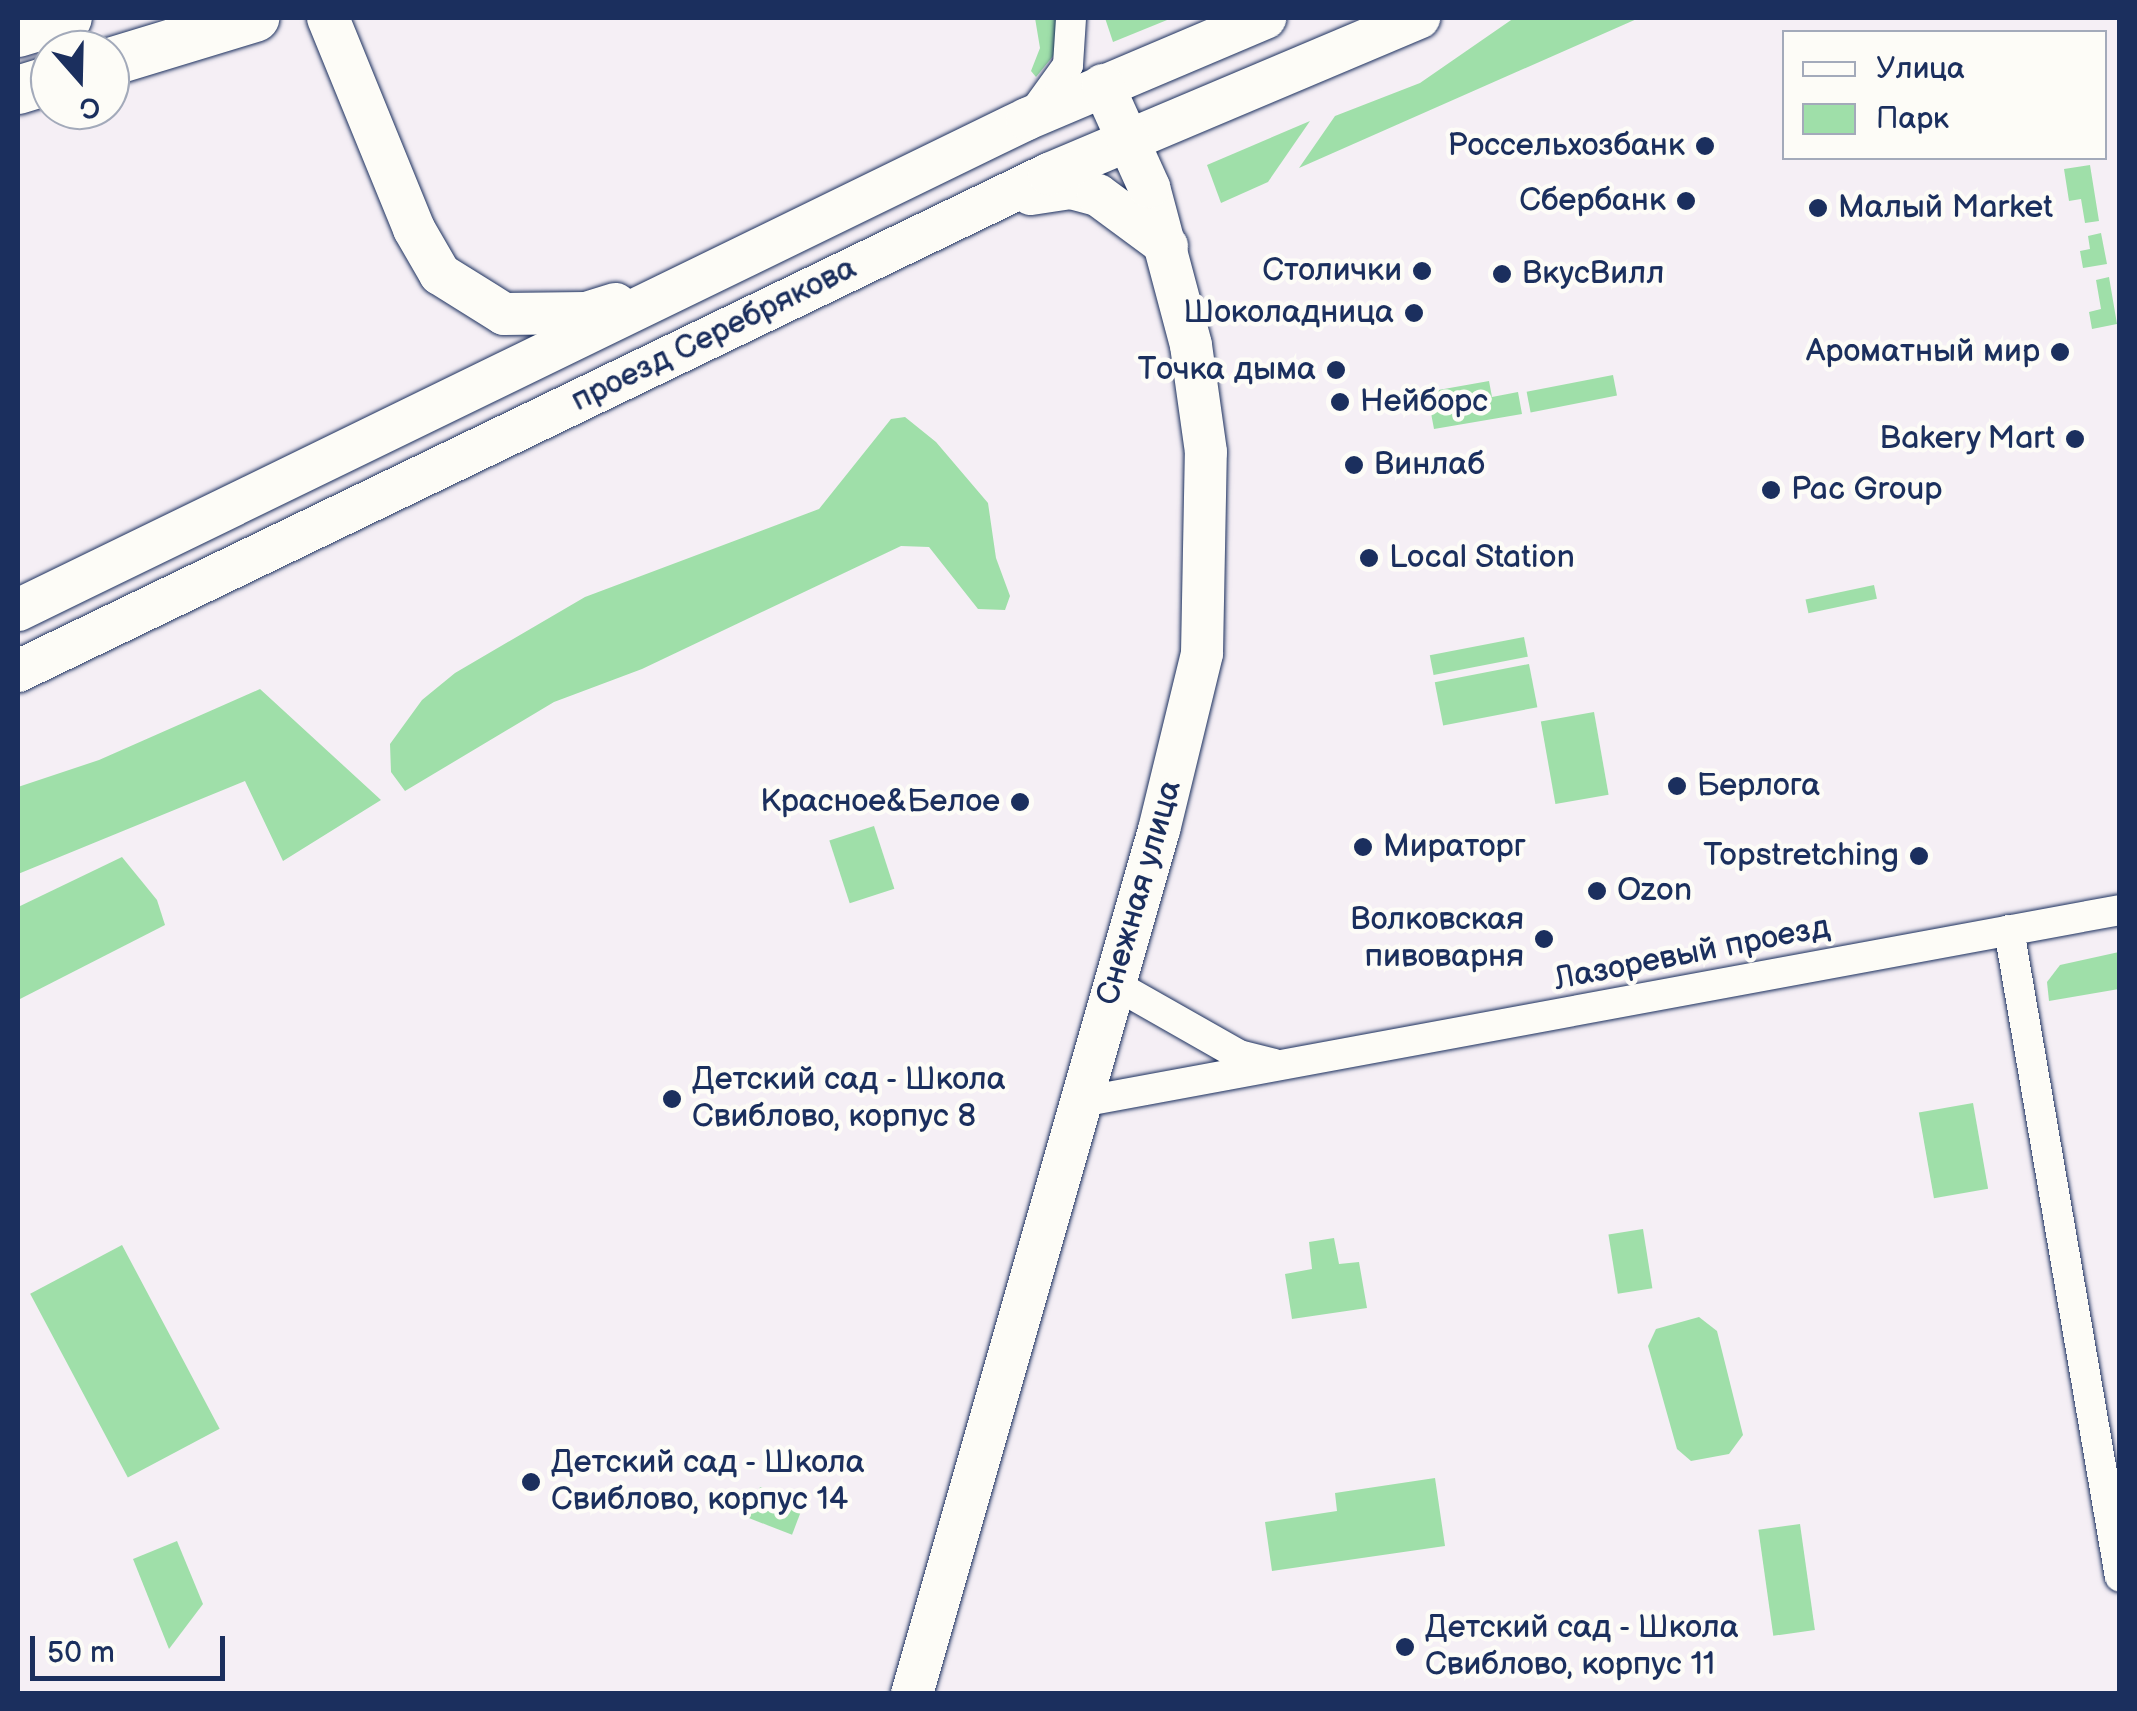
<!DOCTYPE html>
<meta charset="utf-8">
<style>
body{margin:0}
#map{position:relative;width:2137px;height:1711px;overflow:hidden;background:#f5eff5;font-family:"Balsamiq Sans",sans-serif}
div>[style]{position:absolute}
.green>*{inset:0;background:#9fdfa9;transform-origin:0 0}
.roads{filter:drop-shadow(0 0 2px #1b2f5e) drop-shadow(0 0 2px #1b2f5e)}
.minor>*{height:30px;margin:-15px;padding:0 15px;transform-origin:15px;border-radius:15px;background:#fdfcf7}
.secondary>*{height:42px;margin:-21px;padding:0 21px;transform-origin:21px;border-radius:21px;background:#fdfcf7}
.primary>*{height:48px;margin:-24px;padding:0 24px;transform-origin:24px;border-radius:24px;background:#fdfcf7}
.dots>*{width:28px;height:28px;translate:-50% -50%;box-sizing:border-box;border:5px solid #fdfcf7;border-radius:50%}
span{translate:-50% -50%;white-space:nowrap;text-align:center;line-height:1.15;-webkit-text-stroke:9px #fdfcf7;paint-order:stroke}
.poi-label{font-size:32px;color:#1b2f5e}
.right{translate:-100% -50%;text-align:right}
.left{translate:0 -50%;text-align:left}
.street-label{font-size:32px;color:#1b2f5e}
.frame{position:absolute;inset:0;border:20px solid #1b2f5e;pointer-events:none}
.legend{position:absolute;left:1782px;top:30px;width:325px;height:130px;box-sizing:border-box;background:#fdfcf7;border:2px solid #a3aaba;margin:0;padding:12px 18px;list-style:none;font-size:30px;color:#1b2f5e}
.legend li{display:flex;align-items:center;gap:20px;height:50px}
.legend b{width:50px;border:2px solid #a3aaba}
.north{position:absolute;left:30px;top:30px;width:100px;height:100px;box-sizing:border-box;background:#fdfcf7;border:2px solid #a3aaba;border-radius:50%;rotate:160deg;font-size:28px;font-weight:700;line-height:40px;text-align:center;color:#1b2f5e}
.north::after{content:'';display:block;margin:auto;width:35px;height:45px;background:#1b2f5e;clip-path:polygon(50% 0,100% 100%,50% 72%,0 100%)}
.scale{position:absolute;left:30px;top:1636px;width:195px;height:45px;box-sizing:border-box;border:5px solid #1b2f5e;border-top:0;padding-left:12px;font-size:30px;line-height:35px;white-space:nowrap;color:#1b2f5e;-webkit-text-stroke:8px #fdfcf7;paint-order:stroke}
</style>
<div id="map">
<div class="green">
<i style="clip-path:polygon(1035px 18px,1061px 18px,1058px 50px,1036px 77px,1031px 71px,1040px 48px)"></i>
<i style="clip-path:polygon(1105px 18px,1172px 18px,1113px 42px)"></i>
<i style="clip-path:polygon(1514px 18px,1639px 18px,1299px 168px,1335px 116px,1420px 83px)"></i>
<i style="clip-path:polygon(1310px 121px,1268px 182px,1221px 203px,1207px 165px)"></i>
<i style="clip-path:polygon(2090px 165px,2099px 221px,2085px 223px,2081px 199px,2069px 201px,2064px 169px)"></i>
<i style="clip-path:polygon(2101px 233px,2107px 264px,2083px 268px,2080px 251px,2090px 249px,2088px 236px)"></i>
<i style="clip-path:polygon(2109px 277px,2117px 324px,2092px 329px,2089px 312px,2101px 309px,2096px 280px)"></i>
<i style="left:1613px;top:375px;width:21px;height:88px;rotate:79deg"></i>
<i style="clip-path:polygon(1489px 381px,1492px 397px,1518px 392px,1522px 414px,1434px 429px,1427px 392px)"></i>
<i style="clip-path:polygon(905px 417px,936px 442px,988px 503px,996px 558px,1010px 596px,1005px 610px,978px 609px,929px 547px,901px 546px,642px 669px,554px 702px,405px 791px,391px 772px,390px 744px,422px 700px,455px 673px,585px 597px,819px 509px,891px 419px)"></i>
<i style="left:1874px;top:585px;width:14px;height:70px;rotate:78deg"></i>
<i style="left:1524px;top:637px;width:20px;height:96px;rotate:79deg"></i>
<i style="left:1529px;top:664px;width:44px;height:96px;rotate:79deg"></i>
<i style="clip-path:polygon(260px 689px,381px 800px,283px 861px,245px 781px,18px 874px,18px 787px,99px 760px)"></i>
<i style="left:1594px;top:712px;width:84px;height:54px;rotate:80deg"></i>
<i style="left:874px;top:826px;width:66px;height:47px;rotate:72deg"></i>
<i style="clip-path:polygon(122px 857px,157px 900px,165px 925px,18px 1000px,18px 907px)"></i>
<i style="clip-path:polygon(2119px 952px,2119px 989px,2049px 1001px,2047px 982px,2060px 965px)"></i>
<i style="left:1973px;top:1103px;width:87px;height:55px;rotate:80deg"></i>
<i style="left:1643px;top:1229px;width:60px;height:35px;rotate:81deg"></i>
<i style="clip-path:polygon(1334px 1238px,1339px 1264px,1359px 1262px,1367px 1308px,1292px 1319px,1285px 1274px,1312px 1269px,1309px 1242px)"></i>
<i style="left:122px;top:1245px;width:208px;height:104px;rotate:62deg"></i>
<i style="clip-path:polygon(1699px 1317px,1717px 1331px,1743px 1435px,1729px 1454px,1691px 1461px,1677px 1449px,1648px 1346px,1656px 1329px)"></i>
<i style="clip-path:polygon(1435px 1478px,1445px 1546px,1272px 1571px,1265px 1522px,1337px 1511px,1335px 1493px)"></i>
<i style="left:760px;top:1487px;width:47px;height:33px;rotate:21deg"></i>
<i style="left:1800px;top:1524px;width:107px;height:42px;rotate:82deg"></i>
<i style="clip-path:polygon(177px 1541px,203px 1604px,169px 1649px,133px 1559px)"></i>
</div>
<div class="roads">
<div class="minor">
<i style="left:1034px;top:112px;width:58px;rotate:-54.1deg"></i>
<i style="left:1068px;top:65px;width:47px;rotate:-86.3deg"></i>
<i style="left:2009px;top:930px;width:656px;rotate:80.27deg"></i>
<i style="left:1114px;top:984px;width:144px;rotate:29.6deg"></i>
<i style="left:1239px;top:1055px;width:36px;rotate:14deg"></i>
<i style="left:1081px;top:1102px;width:1057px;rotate:-10.47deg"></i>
</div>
<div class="secondary">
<i style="left:328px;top:18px;width:228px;rotate:67.8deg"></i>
<i style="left:414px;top:229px;width:52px;rotate:60deg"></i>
<i style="left:440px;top:274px;width:75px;rotate:32deg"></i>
<i style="left:504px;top:314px;width:82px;rotate:-0.7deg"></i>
<i style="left:586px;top:313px;width:31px;rotate:-17deg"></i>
<i style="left:1031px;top:194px;width:40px;rotate:-8.5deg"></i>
<i style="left:1071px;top:188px;width:28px;rotate:15deg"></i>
<i style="left:1098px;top:195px;width:86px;rotate:36.5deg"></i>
<i style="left:18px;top:610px;width:1122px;rotate:-25.95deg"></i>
<i style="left:1027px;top:119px;width:259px;rotate:-23deg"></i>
<i style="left:18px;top:671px;width:1145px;rotate:-25.74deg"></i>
<i style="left:1049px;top:174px;width:402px;rotate:-22.9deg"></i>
<i style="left:912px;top:1694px;width:899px;rotate:-74.05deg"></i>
<i style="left:1159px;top:830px;width:182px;rotate:-76.3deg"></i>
<i style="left:1202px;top:653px;width:201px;rotate:-88.9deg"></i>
<i style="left:1206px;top:452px;width:108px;rotate:-98deg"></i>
<i style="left:1191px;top:345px;width:163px;rotate:-104.9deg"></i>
<i style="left:1149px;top:187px;width:112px;rotate:-114.3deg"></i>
</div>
<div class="primary">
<i style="left:18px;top:33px;width:52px;rotate:-16.7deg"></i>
<i style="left:110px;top:62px;width:152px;rotate:-16.9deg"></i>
<i style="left:18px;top:90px;width:34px;rotate:-17deg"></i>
</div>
</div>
<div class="dots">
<i style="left:1705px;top:146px;background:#1b2f5e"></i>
<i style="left:1686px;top:201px;background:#1b2f5e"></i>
<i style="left:1818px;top:208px;background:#1b2f5e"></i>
<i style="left:1422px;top:271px;background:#1b2f5e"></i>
<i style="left:1502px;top:274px;background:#1b2f5e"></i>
<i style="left:1414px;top:313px;background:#1b2f5e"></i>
<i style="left:2060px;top:352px;background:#1b2f5e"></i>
<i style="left:1336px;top:370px;background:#1b2f5e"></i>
<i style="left:1340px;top:402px;background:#1b2f5e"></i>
<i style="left:2075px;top:439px;background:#1b2f5e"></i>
<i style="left:1354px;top:465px;background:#1b2f5e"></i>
<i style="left:1771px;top:490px;background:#1b2f5e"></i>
<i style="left:1369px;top:558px;background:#1b2f5e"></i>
<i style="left:1677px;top:786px;background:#1b2f5e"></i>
<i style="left:1020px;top:802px;background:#1b2f5e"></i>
<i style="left:1363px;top:847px;background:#1b2f5e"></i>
<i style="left:1919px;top:856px;background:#1b2f5e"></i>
<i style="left:1597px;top:891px;background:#1b2f5e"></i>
<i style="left:1544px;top:939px;background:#1b2f5e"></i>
<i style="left:672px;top:1099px;background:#1b2f5e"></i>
<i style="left:531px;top:1482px;background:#1b2f5e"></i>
<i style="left:1405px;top:1647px;background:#1b2f5e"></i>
</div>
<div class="poi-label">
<span class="right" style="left:1685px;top:146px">Россельхозбанк</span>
<span class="right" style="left:1666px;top:201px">Сбербанк</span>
<span class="left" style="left:1838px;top:208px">Малый Market</span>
<span class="right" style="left:1402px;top:271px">Столички</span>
<span class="left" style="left:1522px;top:274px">ВкусВилл</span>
<span class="right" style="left:1394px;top:313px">Шоколадница</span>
<span class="right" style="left:2040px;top:352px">Ароматный мир</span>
<span class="right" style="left:1316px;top:370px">Точка дыма</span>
<span class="left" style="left:1360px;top:402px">Нейборс</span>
<span class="right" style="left:2055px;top:439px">Bakery Mart</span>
<span class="left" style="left:1374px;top:465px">Винлаб</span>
<span class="left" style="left:1791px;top:490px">Pac Group</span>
<span class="left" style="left:1389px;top:558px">Local Station</span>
<span class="left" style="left:1697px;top:786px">Берлога</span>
<span class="right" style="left:1000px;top:802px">Красное&amp;Белое</span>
<span class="left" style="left:1383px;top:847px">Мираторг</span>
<span class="right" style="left:1899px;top:856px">Topstretching</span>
<span class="left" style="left:1617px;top:891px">Ozon</span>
<span class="right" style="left:1524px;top:939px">Волковская<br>пивоварня</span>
<span class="left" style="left:692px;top:1099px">Детский сад - Школа<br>Свиблово, корпус 8</span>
<span class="left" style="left:551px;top:1482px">Детский сад - Школа<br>Свиблово, корпус 14</span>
<span class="left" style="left:1425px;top:1647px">Детский сад - Школа<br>Свиблово, корпус 11</span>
</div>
<div class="street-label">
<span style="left:714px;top:335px;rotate:-26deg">проезд Серебрякова</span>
<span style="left:1140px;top:893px;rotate:-74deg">Снежная улица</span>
<span style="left:1692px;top:954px;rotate:-11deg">Лазоревый проезд</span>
</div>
<div class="frame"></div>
<ul class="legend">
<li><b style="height:12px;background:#fdfcf7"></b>Улица</li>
<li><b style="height:28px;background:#9fdfa9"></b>Парк</li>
</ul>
<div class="north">С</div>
<div class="scale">50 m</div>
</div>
